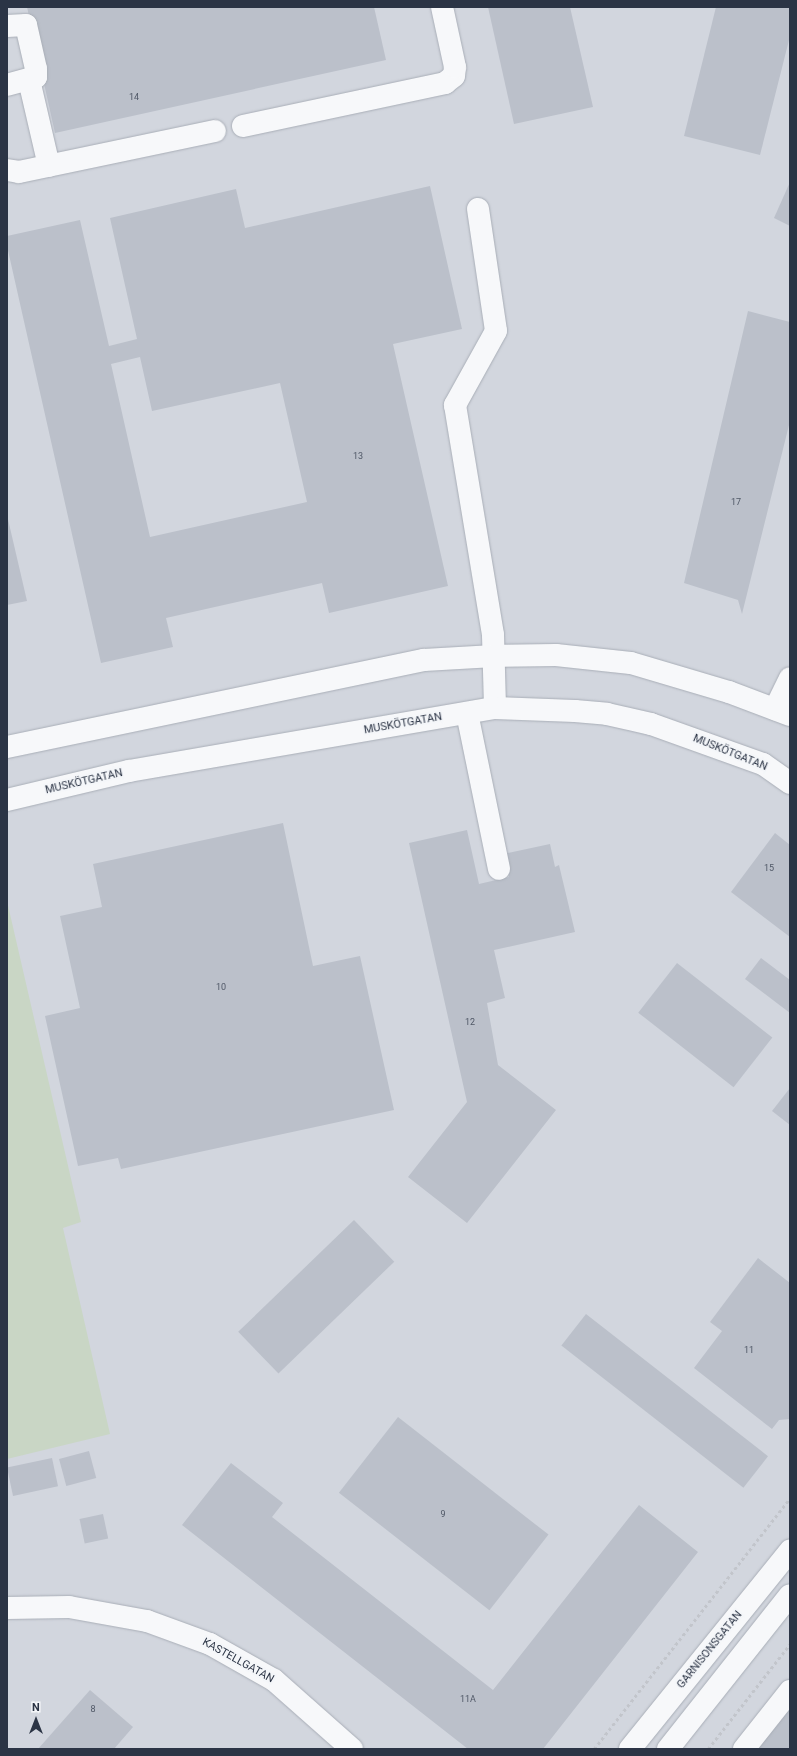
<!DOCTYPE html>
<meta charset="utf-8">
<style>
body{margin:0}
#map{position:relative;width:797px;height:1756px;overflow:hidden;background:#e4e7ec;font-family:Roboto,sans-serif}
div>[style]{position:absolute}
.built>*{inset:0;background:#d2d6de;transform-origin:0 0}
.green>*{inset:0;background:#c9d6c5}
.building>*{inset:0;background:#bbc0ca;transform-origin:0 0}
.path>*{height:2.5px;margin-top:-1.25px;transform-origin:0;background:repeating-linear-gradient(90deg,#c2c5cb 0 3px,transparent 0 6px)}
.roads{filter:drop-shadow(0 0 1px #a9aeb7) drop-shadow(0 0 1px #a9aeb7)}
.minor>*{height:22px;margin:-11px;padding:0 11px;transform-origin:11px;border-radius:11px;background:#f7f8fa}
span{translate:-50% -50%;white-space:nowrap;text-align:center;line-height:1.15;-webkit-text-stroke:4px #f4f6f9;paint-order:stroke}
.number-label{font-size:9px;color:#4f5766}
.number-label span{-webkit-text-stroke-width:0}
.street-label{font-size:11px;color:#2b3445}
.frame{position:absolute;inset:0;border:8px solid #2b3445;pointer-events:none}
.north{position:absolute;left:16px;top:1700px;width:40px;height:40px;-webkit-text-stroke:3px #f4f6f9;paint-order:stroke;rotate:0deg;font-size:11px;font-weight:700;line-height:16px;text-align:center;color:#2b3445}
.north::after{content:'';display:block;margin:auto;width:14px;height:18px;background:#2b3445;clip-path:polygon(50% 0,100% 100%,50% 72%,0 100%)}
</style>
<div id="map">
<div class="built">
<i style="left:7px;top:7px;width:783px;height:1742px"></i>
</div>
<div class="green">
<i style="clip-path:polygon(7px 901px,81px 1222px,63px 1228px,110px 1434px,7px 1459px)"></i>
</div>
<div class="building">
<i style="clip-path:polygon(27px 7px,374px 7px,386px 60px,55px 133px)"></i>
<i style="clip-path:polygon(488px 7px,570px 7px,593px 107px,514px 124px)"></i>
<i style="clip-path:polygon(716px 7px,790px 7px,790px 36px,760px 155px,684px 136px)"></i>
<i style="clip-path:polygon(790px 182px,790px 226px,774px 218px)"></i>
<i style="clip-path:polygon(evenodd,430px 186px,462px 329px,393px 344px,448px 586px,329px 613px,322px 583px,166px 618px,173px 647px,101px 663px,7px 246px,7px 236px,80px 220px,109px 346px,137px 339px,110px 218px,236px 189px,245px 228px,430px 186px,140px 357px,152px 411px,280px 383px,307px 502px,150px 537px,111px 364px,140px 357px)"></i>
<i style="clip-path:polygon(748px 311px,790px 322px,790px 421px,742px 614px,738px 600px,684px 583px)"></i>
<i style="clip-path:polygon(7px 515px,27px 601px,7px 605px)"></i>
<i style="clip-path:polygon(283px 823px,313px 966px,360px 956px,394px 1110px,121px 1169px,118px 1158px,78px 1166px,45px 1016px,80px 1008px,60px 916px,102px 907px,93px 864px)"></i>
<i style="clip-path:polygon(467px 830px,479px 884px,509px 877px,503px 854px,550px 844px,555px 867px,559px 865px,575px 932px,494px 950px,505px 998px,487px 1003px,498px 1065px,556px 1110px,467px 1223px,408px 1177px,467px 1102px,409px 843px)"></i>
<i style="clip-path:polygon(775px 833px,790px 845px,790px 937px,731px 892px)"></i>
<i style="clip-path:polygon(761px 958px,790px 980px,790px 1013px,745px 979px)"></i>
<i style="left:677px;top:963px;width:121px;height:63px;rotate:38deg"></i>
<i style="clip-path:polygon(790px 1088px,790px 1125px,772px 1111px)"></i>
<i style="left:354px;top:1220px;width:58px;height:161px;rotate:46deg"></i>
<i style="clip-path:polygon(758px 1258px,790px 1283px,790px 1419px,779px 1420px,772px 1429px,694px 1368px,722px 1331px,710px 1322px)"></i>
<i style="left:586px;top:1314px;width:231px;height:40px;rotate:38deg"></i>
<i style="left:398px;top:1417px;width:191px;height:96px;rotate:38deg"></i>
<i style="left:89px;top:1451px;width:28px;height:31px;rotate:75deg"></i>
<i style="left:52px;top:1458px;width:29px;height:46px;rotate:78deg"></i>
<i style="clip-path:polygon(231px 1463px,283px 1503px,272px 1517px,493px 1690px,639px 1505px,698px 1552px,543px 1749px,468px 1749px,182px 1525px)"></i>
<i style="left:103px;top:1514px;width:25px;height:24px;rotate:78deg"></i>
<i style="clip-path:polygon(90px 1690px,133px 1727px,114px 1749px,38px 1749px)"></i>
<i style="clip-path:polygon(790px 1703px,790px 1749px,755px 1749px)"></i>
</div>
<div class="path">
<i style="left:594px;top:1749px;width:318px;rotate:-52deg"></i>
<i style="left:708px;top:1749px;width:133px;rotate:-52deg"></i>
</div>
<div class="roads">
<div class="minor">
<i style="left:7px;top:26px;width:19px;rotate:-3deg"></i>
<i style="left:26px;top:25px;width:45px;rotate:77.2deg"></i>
<i style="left:36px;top:69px;width:8px;rotate:90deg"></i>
<i style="left:36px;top:77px;width:30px;rotate:165deg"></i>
<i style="left:29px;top:80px;width:88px;rotate:76.9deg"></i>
<i style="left:243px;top:126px;width:207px;rotate:-12deg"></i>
<i style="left:445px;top:83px;width:11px;rotate:-38deg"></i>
<i style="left:454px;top:76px;width:9px;rotate:-84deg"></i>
<i style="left:455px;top:67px;width:61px;rotate:-102.2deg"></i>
<i style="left:7px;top:170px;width:12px;rotate:9deg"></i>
<i style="left:19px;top:172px;width:200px;rotate:-11.8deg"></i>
<i style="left:478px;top:209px;width:123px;rotate:81.6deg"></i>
<i style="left:496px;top:331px;width:85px;rotate:119deg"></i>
<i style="left:455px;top:405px;width:233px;rotate:80.6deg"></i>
<i style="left:493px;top:635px;width:73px;rotate:88.4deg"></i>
<i style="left:775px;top:709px;width:34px;rotate:-64deg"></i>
<i style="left:467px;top:713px;width:159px;rotate:78.4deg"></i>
<i style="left:7px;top:747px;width:426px;rotate:-11.8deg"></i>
<i style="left:424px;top:660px;width:70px;rotate:-3.3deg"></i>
<i style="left:494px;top:656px;width:62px;rotate:-0.9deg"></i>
<i style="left:556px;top:655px;width:75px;rotate:6.1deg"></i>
<i style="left:631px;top:663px;width:102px;rotate:16.5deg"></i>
<i style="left:729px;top:692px;width:65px;rotate:20.7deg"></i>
<i style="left:7px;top:800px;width:125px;rotate:-13.4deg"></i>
<i style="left:129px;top:771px;width:371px;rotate:-9.8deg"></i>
<i style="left:495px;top:708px;width:80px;rotate:2.1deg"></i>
<i style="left:575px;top:711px;width:32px;rotate:5deg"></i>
<i style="left:607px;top:714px;width:45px;rotate:12.8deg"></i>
<i style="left:651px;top:724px;width:119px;rotate:19.7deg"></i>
<i style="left:763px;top:764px;width:33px;rotate:35deg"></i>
<i style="left:7px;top:1608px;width:62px;rotate:-0.9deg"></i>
<i style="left:69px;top:1607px;width:79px;rotate:10.2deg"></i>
<i style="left:147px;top:1621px;width:67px;rotate:20.1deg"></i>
<i style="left:210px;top:1644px;width:73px;rotate:29.4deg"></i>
<i style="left:274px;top:1680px;width:104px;rotate:41.5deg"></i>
<i style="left:630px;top:1749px;width:255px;rotate:-51.1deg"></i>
<i style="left:668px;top:1749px;width:196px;rotate:-51.6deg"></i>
<i style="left:744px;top:1749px;width:74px;rotate:-51.6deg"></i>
</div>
</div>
<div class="number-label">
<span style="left:134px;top:97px">14</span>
<span style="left:358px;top:456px">13</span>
<span style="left:736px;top:502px">17</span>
<span style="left:769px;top:868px">15</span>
<span style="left:221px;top:987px">10</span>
<span style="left:470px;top:1022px">12</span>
<span style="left:749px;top:1350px">11</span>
<span style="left:443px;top:1514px">9</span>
<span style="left:468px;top:1699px">11A</span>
<span style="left:93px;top:1709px">8</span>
</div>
<div class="street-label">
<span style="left:403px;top:724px;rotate:-10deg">MUSKÖTGATAN</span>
<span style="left:730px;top:753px;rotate:22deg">MUSKÖTGATAN</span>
<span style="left:84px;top:782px;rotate:-13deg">MUSKÖTGATAN</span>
<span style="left:710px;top:1650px;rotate:-51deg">GARNISONSGATAN</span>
<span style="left:238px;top:1661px;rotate:29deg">KASTELLGATAN</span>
</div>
<div class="frame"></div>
<div class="north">N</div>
</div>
